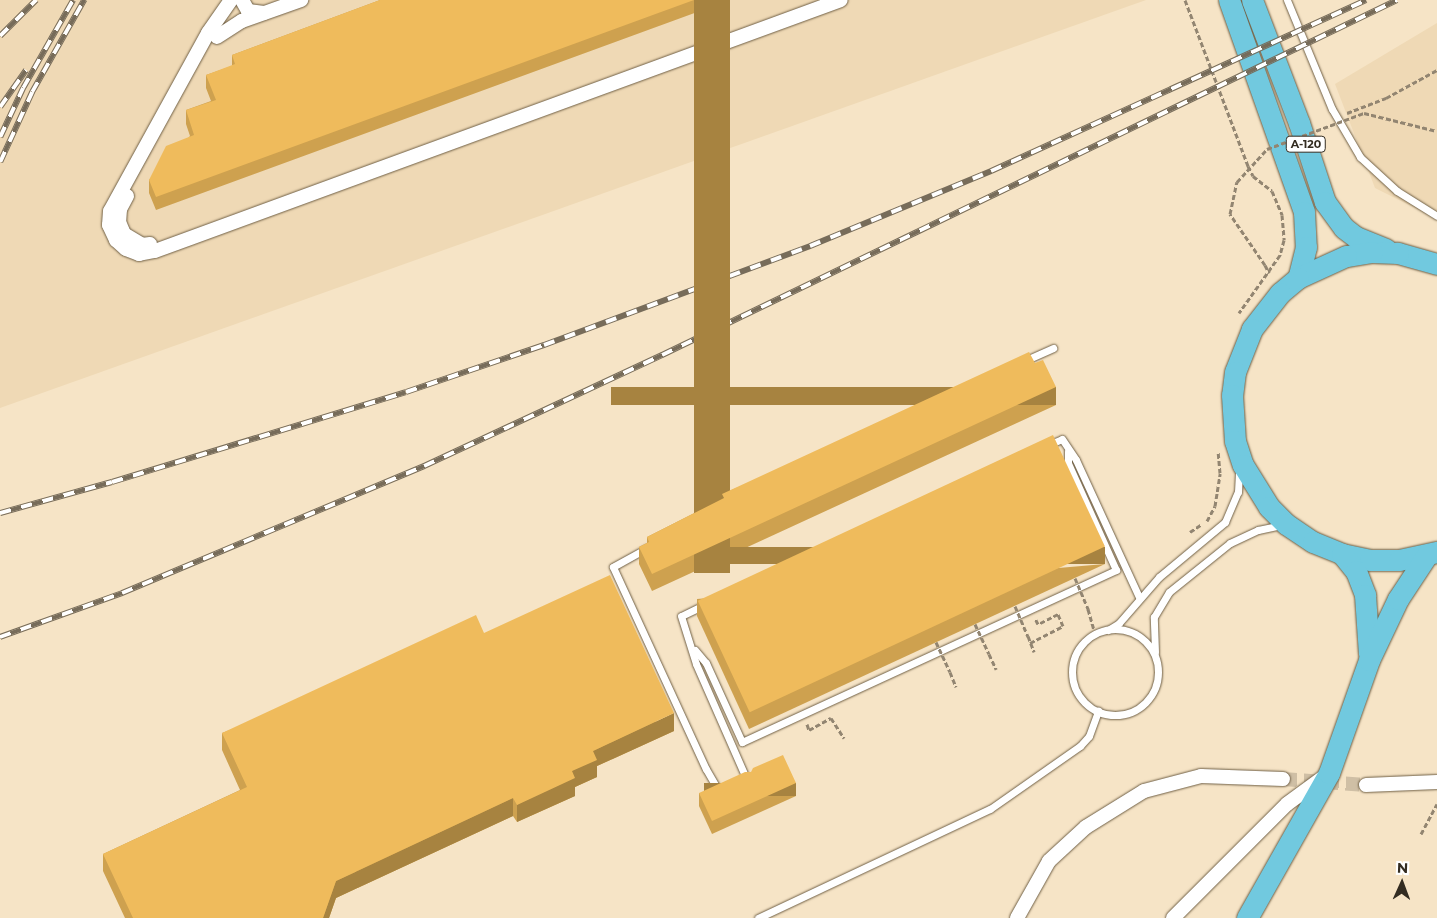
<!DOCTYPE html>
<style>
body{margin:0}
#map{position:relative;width:1437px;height:918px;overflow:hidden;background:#f6e4c6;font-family:Montserrat,sans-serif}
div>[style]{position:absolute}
.built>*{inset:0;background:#efd9b5}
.street-tunnel>*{height:14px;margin-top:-7px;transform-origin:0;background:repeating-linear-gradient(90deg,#cfbfa5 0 14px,transparent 0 21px)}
.path>*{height:3px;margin-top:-1.5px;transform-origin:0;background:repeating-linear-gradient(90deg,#928571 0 5px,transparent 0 7.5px)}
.roads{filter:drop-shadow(0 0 1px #6f5f45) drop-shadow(0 0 1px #6f5f45)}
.lane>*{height:7px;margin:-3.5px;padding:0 3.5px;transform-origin:3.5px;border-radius:3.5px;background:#fff}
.lane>.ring{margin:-3.5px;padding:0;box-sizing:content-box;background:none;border:7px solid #fff;border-radius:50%}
.street>*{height:14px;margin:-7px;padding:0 7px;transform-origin:7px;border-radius:7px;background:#fff}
.primary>*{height:21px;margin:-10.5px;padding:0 10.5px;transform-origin:10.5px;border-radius:10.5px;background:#71c9df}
.rail>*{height:5.5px;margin-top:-2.75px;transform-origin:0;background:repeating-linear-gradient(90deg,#fff 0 11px,#776c5a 0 22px);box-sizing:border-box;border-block:1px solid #776c5a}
.path-bridge>*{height:3px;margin-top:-1.5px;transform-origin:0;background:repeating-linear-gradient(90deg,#928571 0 5px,transparent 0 7.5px)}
.wall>*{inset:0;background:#cea14f}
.shaded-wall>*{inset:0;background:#a78340;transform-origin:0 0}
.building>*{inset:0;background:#efbb5c;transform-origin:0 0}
span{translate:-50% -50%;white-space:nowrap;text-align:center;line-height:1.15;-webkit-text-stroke:5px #fff;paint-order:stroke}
.shield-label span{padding:1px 4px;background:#fff;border:1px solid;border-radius:4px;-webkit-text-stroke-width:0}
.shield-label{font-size:11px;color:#332c21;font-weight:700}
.north{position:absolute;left:1377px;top:858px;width:50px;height:50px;-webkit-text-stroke:4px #fff;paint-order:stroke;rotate:2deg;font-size:14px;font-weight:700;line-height:20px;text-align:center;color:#332c21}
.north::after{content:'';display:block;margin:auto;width:18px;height:22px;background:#332c21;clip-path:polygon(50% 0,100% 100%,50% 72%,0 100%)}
</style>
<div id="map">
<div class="built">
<i style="clip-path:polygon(0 0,1146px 0,0 408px)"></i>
<i style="clip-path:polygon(1437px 23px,1437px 219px,1375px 188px,1335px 84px)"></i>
</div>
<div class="street-tunnel">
<i style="left:1283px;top:779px;width:83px;rotate:4.1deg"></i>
</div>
<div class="path">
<i style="left:1185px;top:0;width:178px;rotate:69.2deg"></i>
<i style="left:1248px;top:166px;width:11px;rotate:63deg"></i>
<i style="left:1253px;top:176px;width:24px;rotate:38deg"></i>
<i style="left:1272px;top:191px;width:26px;rotate:67deg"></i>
<i style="left:1282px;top:215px;width:25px;rotate:85deg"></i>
<i style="left:1284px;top:240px;width:16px;rotate:105deg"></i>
<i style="left:1280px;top:255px;width:71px;rotate:125.3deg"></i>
<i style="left:1347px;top:113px;width:42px;rotate:-21deg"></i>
<i style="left:1386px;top:98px;width:58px;rotate:-28.8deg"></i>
<i style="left:1265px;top:265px;width:9px;rotate:63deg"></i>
<i style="left:1207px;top:521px;width:17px;rotate:-62deg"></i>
<i style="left:1215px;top:506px;width:33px;rotate:-81deg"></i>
<i style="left:1220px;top:473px;width:21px;rotate:-95deg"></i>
<i style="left:1190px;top:532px;width:14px;rotate:-34deg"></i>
<i style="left:1088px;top:609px;width:26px;rotate:74deg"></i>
<i style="left:1028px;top:636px;width:17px;rotate:69deg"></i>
<i style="left:1030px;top:643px;width:37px;rotate:-27deg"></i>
<i style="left:1063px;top:626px;width:13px;rotate:-113deg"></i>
<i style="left:1058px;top:614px;width:22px;rotate:153deg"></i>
<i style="left:1038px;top:624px;width:7px;rotate:-117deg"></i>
<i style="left:989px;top:654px;width:17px;rotate:65deg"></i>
<i style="left:950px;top:672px;width:16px;rotate:68deg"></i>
<i style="left:807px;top:724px;width:6px;rotate:72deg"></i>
<i style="left:809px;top:730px;width:25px;rotate:-29deg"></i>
<i style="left:831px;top:718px;width:24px;rotate:57deg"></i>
<i style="left:1421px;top:834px;width:34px;rotate:-62deg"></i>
</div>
<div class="roads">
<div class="lane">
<i style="left:1287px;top:0;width:118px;rotate:67.6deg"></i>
<i style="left:1332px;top:109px;width:56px;rotate:59.7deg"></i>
<i style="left:1360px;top:157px;width:50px;rotate:42.6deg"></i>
<i style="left:1397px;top:191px;width:47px;rotate:32deg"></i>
<i style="left:1024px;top:361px;width:32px;rotate:-24deg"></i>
<i style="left:1048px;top:445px;width:15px;rotate:-23deg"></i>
<i style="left:1062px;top:439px;width:25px;rotate:56deg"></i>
<i style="left:1076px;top:460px;width:151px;rotate:65.3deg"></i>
<i style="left:647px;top:548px;width:39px;rotate:151deg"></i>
<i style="left:613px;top:567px;width:222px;rotate:65.3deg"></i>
<i style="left:706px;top:769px;width:28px;rotate:60deg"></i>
<i style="left:704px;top:605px;width:25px;rotate:154deg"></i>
<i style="left:681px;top:616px;width:50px;rotate:72.6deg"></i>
<i style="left:696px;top:664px;width:127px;rotate:66.3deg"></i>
<i class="ring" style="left:1072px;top:629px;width:79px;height:79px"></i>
<i style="left:1108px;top:630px;width:13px;rotate:-32deg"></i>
<i style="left:1119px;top:623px;width:61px;rotate:-49deg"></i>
<i style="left:1159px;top:577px;width:86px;rotate:-39.8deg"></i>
<i style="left:1225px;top:522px;width:33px;rotate:-67deg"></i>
<i style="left:1238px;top:492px;width:21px;rotate:-87deg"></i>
<i style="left:695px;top:650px;width:17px;rotate:50deg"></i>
<i style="left:706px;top:663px;width:87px;rotate:65.5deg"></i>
<i style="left:742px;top:742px;width:412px;rotate:-24.7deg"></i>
<i style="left:1116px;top:570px;width:117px;rotate:-114.2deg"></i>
<i style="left:1068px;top:463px;width:12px;rotate:-90deg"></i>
<i style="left:1155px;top:652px;width:35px;rotate:-92deg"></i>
<i style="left:1154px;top:617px;width:29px;rotate:-59deg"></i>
<i style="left:1169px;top:592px;width:78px;rotate:-38.8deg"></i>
<i style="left:1230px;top:543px;width:31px;rotate:-25deg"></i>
<i style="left:1258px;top:530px;width:25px;rotate:-12deg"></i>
<i style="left:758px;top:918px;width:256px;rotate:-25.2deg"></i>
<i style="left:990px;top:809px;width:110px;rotate:-35deg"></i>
<i style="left:1080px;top:746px;width:13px;rotate:-48deg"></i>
<i style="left:1089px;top:736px;width:27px;rotate:-70deg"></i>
</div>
<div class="street">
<i style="left:231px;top:0;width:40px;rotate:124.9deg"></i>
<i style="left:208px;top:33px;width:203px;rotate:118.8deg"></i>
<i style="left:110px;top:211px;width:14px;rotate:94deg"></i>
<i style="left:109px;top:225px;width:17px;rotate:65deg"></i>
<i style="left:116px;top:240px;width:13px;rotate:42deg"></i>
<i style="left:126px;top:249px;width:14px;rotate:21deg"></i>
<i style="left:139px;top:254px;width:16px;rotate:-11deg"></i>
<i style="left:155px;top:251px;width:730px;rotate:-20.1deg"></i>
<i style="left:242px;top:0;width:13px;rotate:61deg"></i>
<i style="left:248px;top:11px;width:16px;rotate:7deg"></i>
<i style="left:217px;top:37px;width:30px;rotate:-33deg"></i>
<i style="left:242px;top:21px;width:63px;rotate:-19.6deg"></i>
<i style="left:127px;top:196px;width:15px;rotate:118deg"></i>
<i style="left:120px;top:209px;width:13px;rotate:94deg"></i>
<i style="left:119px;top:222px;width:13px;rotate:67deg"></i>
<i style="left:124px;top:234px;width:21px;rotate:31deg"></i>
<i style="left:142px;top:245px;width:8px;rotate:-7deg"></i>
<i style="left:1366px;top:785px;width:71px;rotate:-2.4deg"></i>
<i style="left:1017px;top:918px;width:65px;rotate:-60.7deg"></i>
<i style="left:1049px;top:861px;width:50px;rotate:-42.6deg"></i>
<i style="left:1086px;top:827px;width:68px;rotate:-31.8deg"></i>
<i style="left:1144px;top:791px;width:59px;rotate:-14.7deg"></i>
<i style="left:1201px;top:776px;width:82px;rotate:2.1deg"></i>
<i style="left:1173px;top:918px;width:161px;rotate:-45deg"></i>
<i style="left:1287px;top:804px;width:47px;rotate:-36.4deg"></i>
</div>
<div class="primary">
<i style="left:1229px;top:0;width:225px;rotate:70.5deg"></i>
<i style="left:1304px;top:212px;width:35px;rotate:87deg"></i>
<i style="left:1306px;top:247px;width:32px;rotate:104deg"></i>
<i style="left:1252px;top:0;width:132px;rotate:69.1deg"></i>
<i style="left:1299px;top:123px;width:83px;rotate:71.8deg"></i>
<i style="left:1325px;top:202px;width:32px;rotate:54deg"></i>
<i style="left:1344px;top:228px;width:15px;rotate:37deg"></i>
<i style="left:1356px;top:237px;width:32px;rotate:22deg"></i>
<i style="left:1437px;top:264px;width:41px;rotate:-164.2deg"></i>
<i style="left:1398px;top:253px;width:26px;rotate:-178deg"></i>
<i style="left:1372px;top:252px;width:26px;rotate:171deg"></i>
<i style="left:1346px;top:256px;width:53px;rotate:155.4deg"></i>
<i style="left:1298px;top:278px;width:23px;rotate:140deg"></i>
<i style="left:1280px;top:293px;width:46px;rotate:127.9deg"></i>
<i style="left:1252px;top:329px;width:46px;rotate:111.6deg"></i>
<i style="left:1235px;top:372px;width:23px;rotate:97deg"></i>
<i style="left:1232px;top:395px;width:46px;rotate:86.3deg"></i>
<i style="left:1235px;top:441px;width:25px;rotate:72deg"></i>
<i style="left:1243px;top:465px;width:49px;rotate:58.2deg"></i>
<i style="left:1269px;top:507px;width:24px;rotate:45deg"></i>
<i style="left:1286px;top:524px;width:32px;rotate:34deg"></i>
<i style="left:1313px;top:542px;width:31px;rotate:22deg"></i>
<i style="left:1342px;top:554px;width:29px;rotate:12deg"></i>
<i style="left:1370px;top:560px;width:29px"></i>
<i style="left:1399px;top:560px;width:39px;rotate:-12deg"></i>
<i style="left:1342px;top:554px;width:22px;rotate:51deg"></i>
<i style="left:1356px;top:571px;width:26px;rotate:69deg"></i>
<i style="left:1365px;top:595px;width:59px;rotate:86.1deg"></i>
<i style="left:1247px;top:918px;width:167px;rotate:-60.5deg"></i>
<i style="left:1329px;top:773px;width:120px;rotate:-70.5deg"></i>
<i style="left:1369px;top:660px;width:68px;rotate:-64.6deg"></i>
<i style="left:1398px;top:599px;width:53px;rotate:-56.6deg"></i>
</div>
</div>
<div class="rail">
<i style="left:0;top:36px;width:51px;rotate:-45deg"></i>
<i style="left:0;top:107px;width:45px;rotate:-54.9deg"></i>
<i style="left:0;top:137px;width:54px;rotate:-64.9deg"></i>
<i style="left:23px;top:88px;width:101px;rotate:-60.4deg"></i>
<i style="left:0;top:162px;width:77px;rotate:-65.4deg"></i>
<i style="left:32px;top:92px;width:106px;rotate:-60.5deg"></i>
<i style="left:0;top:513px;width:116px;rotate:-15.5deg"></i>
<i style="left:112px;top:482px;width:307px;rotate:-17deg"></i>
<i style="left:406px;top:392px;width:146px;rotate:-18.8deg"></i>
<i style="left:544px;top:345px;width:284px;rotate:-20.4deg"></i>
<i style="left:810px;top:246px;width:196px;rotate:-22.5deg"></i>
<i style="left:991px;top:171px;width:412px;rotate:-24.5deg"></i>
<i style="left:0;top:637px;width:130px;rotate:-19.8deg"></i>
<i style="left:122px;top:593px;width:328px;rotate:-22.8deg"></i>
<i style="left:424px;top:466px;width:263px;rotate:-25deg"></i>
<i style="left:662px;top:355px;width:816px;rotate:-25.78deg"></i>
</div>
<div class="path-bridge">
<i style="left:1265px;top:265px;width:62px;rotate:-124.5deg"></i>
<i style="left:1230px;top:214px;width:33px;rotate:-78deg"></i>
<i style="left:1237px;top:182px;width:45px;rotate:-47.7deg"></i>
<i style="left:1267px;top:149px;width:103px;rotate:-20.4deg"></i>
<i style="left:1364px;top:113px;width:75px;rotate:13.9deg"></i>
<i style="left:1075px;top:578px;width:34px;rotate:67deg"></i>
<i style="left:1015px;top:606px;width:33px;rotate:67deg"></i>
<i style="left:975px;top:624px;width:33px;rotate:65deg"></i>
<i style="left:936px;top:642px;width:33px;rotate:65deg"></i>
</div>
<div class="wall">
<i style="clip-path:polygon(380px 0,730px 0,156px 210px,149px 193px,149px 180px,190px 136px,186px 124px,186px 110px,211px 101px,206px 88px,206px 75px,232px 66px,232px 55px)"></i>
<i style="clip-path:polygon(1035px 363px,1056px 405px,652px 591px,639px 564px,639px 547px,647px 543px,647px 537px,722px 499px,722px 494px)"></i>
<i style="clip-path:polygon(1105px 564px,749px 729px,697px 616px,697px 599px)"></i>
<i style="clip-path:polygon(484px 633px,674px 731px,597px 766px,597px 777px,575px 787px,575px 796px,517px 822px,513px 816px,336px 898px,329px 918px,125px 918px,103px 871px,103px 854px,240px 790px,222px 750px,222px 733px)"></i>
<i style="clip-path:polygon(699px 793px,796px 796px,712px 834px,699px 806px)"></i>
</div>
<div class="shaded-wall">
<i style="left:694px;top:0;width:36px;height:573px"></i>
<i style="left:1056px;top:387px;width:18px;height:445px;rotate:90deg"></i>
<i style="left:1105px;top:547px;width:17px;height:392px;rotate:90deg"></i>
<i style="clip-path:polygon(674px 713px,674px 731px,597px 766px,597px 777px,575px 787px,575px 796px,517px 822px,517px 805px,572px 771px,593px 751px)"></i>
<i style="left:796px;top:783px;width:13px;height:92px;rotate:90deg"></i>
<i style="clip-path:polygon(513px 798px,513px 816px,336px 898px,329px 918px,323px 918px,336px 881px)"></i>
</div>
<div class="building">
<i style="clip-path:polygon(380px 0,694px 0,156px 197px,149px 180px,166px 146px,194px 135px,186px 110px,216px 100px,206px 75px,235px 64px,232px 55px)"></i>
<i style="clip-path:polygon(1029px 352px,1035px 363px,1043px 360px,1056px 387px,652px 574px,639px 547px,649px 542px,647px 537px,724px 498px,722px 494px)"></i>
<i style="left:1053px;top:435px;width:123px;height:392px;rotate:65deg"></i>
<i style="clip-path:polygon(610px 575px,674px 713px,593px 751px,597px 760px,572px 771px,575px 778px,517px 805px,513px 798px,336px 881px,323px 918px,133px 918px,103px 854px,247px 787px,222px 733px,476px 615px,484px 633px)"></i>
<i style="clip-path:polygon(783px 755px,796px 783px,712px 821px,699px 793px,745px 772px,751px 772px,753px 768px)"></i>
</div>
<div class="shield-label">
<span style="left:1306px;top:144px">A-120</span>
</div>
<div class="north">N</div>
</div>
